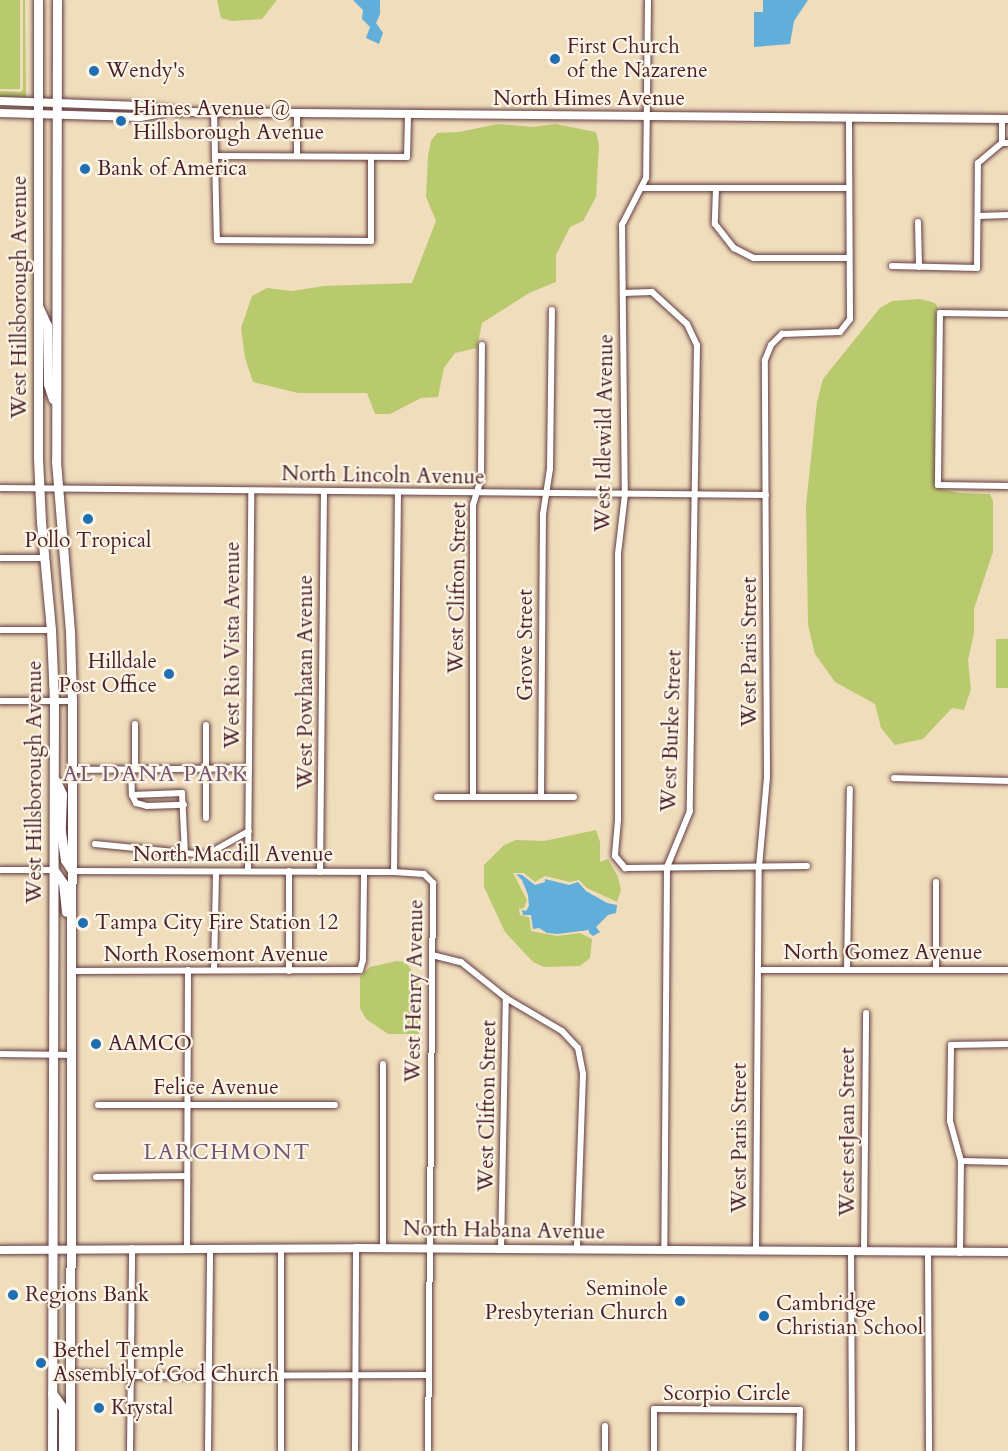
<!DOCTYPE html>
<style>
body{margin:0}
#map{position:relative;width:1008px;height:1451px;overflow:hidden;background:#f0ddbc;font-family:Cardo,serif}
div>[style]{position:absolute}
.green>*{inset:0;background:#b8ca6d;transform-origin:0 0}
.water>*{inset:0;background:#60aed9}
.roads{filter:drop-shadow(0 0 2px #633c41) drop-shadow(0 0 2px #633c41)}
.street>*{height:6px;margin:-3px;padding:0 3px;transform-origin:3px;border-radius:3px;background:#fff}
.secondary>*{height:8px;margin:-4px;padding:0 4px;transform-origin:4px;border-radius:4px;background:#fff}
.primary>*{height:9px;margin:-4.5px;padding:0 4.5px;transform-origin:4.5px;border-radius:4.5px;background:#fff}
.dots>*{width:16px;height:16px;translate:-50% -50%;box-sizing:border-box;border:3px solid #fcf5e5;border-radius:50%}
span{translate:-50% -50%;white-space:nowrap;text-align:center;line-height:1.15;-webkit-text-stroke:4.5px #fcf5e5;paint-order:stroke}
.poi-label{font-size:21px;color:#4a1f2b}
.left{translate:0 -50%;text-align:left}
.right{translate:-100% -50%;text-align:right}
.street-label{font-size:21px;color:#4a1f2b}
.neighbourhood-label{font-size:22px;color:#765373;letter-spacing:1.5px}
</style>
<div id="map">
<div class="green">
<i style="left:0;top:0;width:20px;height:89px"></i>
<i style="clip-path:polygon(23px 0,25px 0,26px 98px,0 98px,0 91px,21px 92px,23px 89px)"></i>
<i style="clip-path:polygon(217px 0,277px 0,262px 19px,231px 21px,221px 18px)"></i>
<i style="clip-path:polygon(498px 124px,533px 127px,555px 124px,596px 132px,599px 145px,596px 197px,583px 221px,570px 227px,556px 255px,556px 282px,529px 293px,482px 323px,477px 348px,455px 353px,444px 368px,438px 397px,421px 398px,390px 414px,375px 414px,367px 393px,298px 393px,253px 382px,245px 358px,241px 328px,252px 296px,267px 288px,292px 291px,324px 286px,412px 283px,436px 221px,426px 197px,428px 156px,431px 141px,437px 133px,459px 132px)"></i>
<i style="clip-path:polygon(920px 299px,935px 303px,939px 310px,936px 310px,934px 377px,935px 488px,959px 493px,990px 494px,993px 501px,993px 552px,974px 609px,974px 633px,968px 660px,971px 689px,964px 710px,952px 708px,923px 739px,895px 745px,881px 728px,875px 704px,835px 682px,815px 654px,808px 625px,806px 505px,817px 402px,823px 379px,880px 308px,892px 301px)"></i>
<i style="left:996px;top:639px;width:12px;height:49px"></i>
<i style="clip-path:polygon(596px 830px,600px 842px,600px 862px,608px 859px,618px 877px,621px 890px,617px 902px,587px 888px,579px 880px,570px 882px,545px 876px,535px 882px,524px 873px,513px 873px,527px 900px,524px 908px,519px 909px,520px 915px,529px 917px,531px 931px,557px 936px,580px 933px,592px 939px,590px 958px,580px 966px,544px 967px,533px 962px,505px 932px,484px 887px,484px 865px,504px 845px,516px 840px,544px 841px)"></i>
<i style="clip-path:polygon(397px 961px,405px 962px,418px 978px,421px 1011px,419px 1034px,388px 1034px,366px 1019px,360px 1008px,360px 976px,370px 967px)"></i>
</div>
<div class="water">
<i style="clip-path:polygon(353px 0,380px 0,380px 14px,376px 23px,383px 33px,379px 44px,366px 38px,370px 27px,362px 19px,363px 10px)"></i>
<i style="clip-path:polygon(763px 0,808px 0,794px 21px,790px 44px,754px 47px,754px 12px,763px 12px)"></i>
<i style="clip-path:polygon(516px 874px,522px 875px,535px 885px,545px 882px,545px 879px,569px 885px,578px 882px,586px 891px,607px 903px,617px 905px,616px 913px,608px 915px,596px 927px,600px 932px,593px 936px,589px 933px,589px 930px,557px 934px,547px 933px,539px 928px,533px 929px,531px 915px,523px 915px,522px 910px,526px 911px,529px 906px,528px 895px,522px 880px)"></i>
</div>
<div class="roads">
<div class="street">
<i style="left:648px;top:0;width:178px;rotate:90.6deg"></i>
<i style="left:646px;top:178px;width:53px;rotate:117.1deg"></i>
<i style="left:622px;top:225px;width:269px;rotate:89.4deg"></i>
<i style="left:625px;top:494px;width:60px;rotate:96.7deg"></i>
<i style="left:618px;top:554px;width:266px;rotate:90deg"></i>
<i style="left:618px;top:820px;width:36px;rotate:95deg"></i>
<i style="left:615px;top:856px;width:16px;rotate:50deg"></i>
<i style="left:625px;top:868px;width:182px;rotate:-0.6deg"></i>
<i style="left:214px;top:112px;width:128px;rotate:88.7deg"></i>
<i style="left:217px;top:240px;width:154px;rotate:0.4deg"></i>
<i style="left:371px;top:241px;width:84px;rotate:-90deg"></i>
<i style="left:297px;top:114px;width:42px;rotate:90deg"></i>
<i style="left:1002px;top:119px;width:24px;rotate:90deg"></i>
<i style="left:215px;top:156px;width:192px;rotate:0.3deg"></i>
<i style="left:407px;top:157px;width:42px;rotate:-88.6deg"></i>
<i style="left:641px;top:188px;width:207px"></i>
<i style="left:716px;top:188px;width:36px;rotate:92deg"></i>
<i style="left:715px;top:224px;width:31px;rotate:52deg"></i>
<i style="left:734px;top:248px;width:22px;rotate:27deg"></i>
<i style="left:754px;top:258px;width:95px"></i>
<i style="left:978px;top:216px;width:30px;rotate:-2deg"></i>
<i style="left:918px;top:222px;width:45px;rotate:88.7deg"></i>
<i style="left:892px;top:266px;width:85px;rotate:1.3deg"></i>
<i style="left:977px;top:268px;width:105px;rotate:-89.5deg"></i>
<i style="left:978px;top:163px;width:31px;rotate:-40deg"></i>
<i style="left:1002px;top:143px;width:6px"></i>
<i style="left:623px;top:293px;width:29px;rotate:-2deg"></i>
<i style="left:652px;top:292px;width:47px;rotate:42.4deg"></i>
<i style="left:687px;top:324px;width:23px;rotate:65deg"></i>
<i style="left:697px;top:345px;width:466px;rotate:90.9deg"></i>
<i style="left:690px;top:811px;width:61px;rotate:112.3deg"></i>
<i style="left:667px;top:867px;width:383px;rotate:90.4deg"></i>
<i style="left:1008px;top:314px;width:68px;rotate:-179.2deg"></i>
<i style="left:940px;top:313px;width:172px;rotate:90.7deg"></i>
<i style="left:938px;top:485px;width:70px;rotate:0.8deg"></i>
<i style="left:0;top:488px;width:766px;rotate:0.52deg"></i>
<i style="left:0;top:558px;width:44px"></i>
<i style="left:0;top:630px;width:51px"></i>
<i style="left:0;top:701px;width:72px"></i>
<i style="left:206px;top:725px;width:93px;rotate:90deg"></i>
<i style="left:131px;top:769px;width:26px;rotate:88deg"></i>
<i style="left:132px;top:795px;width:9px;rotate:63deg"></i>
<i style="left:136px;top:803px;width:11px;rotate:15deg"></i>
<i style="left:147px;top:806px;width:37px;rotate:-2deg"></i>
<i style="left:135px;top:769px;width:45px;rotate:-90deg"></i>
<i style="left:72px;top:770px;width:177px;rotate:-0.6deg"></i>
<i style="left:894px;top:778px;width:114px;rotate:1.5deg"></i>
<i style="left:132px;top:795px;width:50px;rotate:-2.3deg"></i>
<i style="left:182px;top:793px;width:61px;rotate:87.2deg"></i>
<i style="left:437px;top:797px;width:137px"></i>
<i style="left:473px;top:797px;width:292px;rotate:-90deg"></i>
<i style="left:473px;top:505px;width:28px;rotate:-73deg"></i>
<i style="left:481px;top:478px;width:133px;rotate:-89.6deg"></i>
<i style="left:541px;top:797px;width:283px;rotate:-89.6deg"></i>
<i style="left:543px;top:514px;width:46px;rotate:-81.2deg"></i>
<i style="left:550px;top:469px;width:159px;rotate:-89.3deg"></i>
<i style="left:95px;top:844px;width:112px;rotate:5.7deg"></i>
<i style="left:206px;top:855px;width:49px;rotate:-29.2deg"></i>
<i style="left:0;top:870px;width:54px"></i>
<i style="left:72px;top:871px;width:322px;rotate:0.2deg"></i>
<i style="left:394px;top:872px;width:30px;rotate:4deg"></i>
<i style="left:424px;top:874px;width:13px;rotate:45deg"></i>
<i style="left:433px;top:883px;width:568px;rotate:90.5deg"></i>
<i style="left:248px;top:871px;width:379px;rotate:-89.5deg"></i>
<i style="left:320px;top:872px;width:380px;rotate:-89.4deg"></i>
<i style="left:394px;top:872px;width:380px;rotate:-89.4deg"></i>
<i style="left:432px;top:955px;width:30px;rotate:14deg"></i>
<i style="left:461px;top:962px;width:58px;rotate:38.7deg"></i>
<i style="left:506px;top:998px;width:65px;rotate:30.5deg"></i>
<i style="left:562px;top:1031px;width:23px;rotate:47deg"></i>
<i style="left:578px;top:1048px;width:26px;rotate:79deg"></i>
<i style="left:583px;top:1074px;width:176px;rotate:92deg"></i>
<i style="left:214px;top:970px;width:98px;rotate:-88.8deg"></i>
<i style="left:758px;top:970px;width:250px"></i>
<i style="left:847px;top:970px;width:181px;rotate:-89.1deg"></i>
<i style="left:936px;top:970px;width:88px;rotate:-90deg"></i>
<i style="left:71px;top:971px;width:289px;rotate:-0.2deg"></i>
<i style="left:360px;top:970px;width:10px;rotate:-73deg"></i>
<i style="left:363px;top:960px;width:88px;rotate:-89.3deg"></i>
<i style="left:289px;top:971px;width:100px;rotate:-90deg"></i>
<i style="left:0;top:1054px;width:72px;rotate:0.8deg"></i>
<i style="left:98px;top:1105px;width:237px"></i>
<i style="left:961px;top:1161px;width:47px;rotate:1.2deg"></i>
<i style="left:96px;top:1177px;width:90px;rotate:-0.6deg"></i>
<i style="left:383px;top:1248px;width:184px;rotate:-90deg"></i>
<i style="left:187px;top:1249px;width:279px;rotate:-89.8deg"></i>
<i style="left:501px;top:1250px;width:252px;rotate:-88.9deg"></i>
<i style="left:756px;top:1251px;width:384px;rotate:-89.6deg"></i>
<i style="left:759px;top:867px;width:90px;rotate:-84.9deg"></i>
<i style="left:767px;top:777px;width:417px;rotate:-90.3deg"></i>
<i style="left:765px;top:360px;width:16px;rotate:-68deg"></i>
<i style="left:771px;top:345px;width:16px;rotate:-45deg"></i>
<i style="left:782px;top:334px;width:58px;rotate:-2deg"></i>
<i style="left:840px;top:332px;width:16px;rotate:-52deg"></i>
<i style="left:850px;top:319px;width:201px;rotate:-90.3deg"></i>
<i style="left:851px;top:1252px;width:199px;rotate:89.7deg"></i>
<i style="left:864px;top:1252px;width:239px;rotate:-89.5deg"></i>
<i style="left:928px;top:1253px;width:198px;rotate:89.7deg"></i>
<i style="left:960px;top:1253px;width:92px;rotate:-89.4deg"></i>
<i style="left:961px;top:1161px;width:41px;rotate:-105.4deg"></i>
<i style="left:950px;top:1121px;width:76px;rotate:-89.2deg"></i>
<i style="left:951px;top:1045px;width:57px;rotate:-1deg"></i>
<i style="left:71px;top:1373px;width:60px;rotate:2.9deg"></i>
<i style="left:131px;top:1376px;width:298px;rotate:-0.2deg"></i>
<i style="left:605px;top:1426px;width:25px;rotate:90deg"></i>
<i style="left:130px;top:1451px;width:203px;rotate:-89.4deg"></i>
<i style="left:208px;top:1451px;width:202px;rotate:-89.4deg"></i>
<i style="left:281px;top:1451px;width:203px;rotate:-90deg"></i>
<i style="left:355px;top:1451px;width:203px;rotate:-89.7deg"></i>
<i style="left:654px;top:1451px;width:42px;rotate:-90deg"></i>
<i style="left:654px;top:1409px;width:146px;rotate:0.4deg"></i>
<i style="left:800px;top:1410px;width:41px;rotate:91.4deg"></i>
</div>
<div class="secondary">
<i style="left:0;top:101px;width:140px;rotate:2deg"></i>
<i style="left:140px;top:106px;width:40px;rotate:8.5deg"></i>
<i style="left:180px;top:112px;width:828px;rotate:0.48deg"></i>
<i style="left:0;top:113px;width:140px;rotate:1.6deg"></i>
<i style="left:140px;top:117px;width:23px;rotate:-10deg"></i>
<i style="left:0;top:1250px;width:356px;rotate:-0.3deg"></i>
<i style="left:356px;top:1248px;width:652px;rotate:0.35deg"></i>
</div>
<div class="primary">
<i style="left:38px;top:0;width:458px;rotate:90deg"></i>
<i style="left:38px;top:458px;width:64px;rotate:87.3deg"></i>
<i style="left:41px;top:522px;width:108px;rotate:84.7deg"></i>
<i style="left:51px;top:630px;width:71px;rotate:87.6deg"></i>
<i style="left:54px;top:701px;width:750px;rotate:90.15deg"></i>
<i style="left:57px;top:0;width:461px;rotate:90.1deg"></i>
<i style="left:56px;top:461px;width:171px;rotate:85.3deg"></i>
<i style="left:70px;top:631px;width:70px;rotate:88.4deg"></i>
<i style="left:72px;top:701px;width:750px;rotate:90.15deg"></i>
<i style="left:38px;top:306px;width:21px;rotate:65deg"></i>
<i style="left:47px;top:325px;width:59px;rotate:89deg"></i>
<i style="left:48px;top:384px;width:16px;rotate:72deg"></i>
<i style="left:56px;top:781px;width:14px;rotate:65deg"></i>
<i style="left:62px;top:794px;width:38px;rotate:92deg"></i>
<i style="left:61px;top:832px;width:28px;rotate:82deg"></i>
<i style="left:65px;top:860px;width:11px;rotate:56deg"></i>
<i style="left:54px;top:870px;width:16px;rotate:55deg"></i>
<i style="left:63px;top:883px;width:29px;rotate:84deg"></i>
<i style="left:52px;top:1393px;width:19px;rotate:54deg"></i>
<i style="left:63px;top:1408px;width:43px;rotate:90deg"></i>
</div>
</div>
<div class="dots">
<i style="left:555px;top:59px;background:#1f6fb2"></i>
<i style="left:94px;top:71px;background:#1f6fb2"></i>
<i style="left:121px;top:121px;background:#1f6fb2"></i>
<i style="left:85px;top:169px;background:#1f6fb2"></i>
<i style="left:88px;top:519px;background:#1f6fb2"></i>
<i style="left:169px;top:674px;background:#1f6fb2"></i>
<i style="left:83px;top:923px;background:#1f6fb2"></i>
<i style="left:96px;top:1044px;background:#1f6fb2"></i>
<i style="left:13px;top:1295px;background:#1f6fb2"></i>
<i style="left:680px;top:1301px;background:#1f6fb2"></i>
<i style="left:764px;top:1316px;background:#1f6fb2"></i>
<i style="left:41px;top:1363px;background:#1f6fb2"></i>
<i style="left:99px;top:1408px;background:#1f6fb2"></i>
</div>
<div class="poi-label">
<span class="left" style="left:567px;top:59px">First Church<br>of the Nazarene</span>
<span class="left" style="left:106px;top:71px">Wendy's</span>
<span class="left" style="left:133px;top:121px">Himes Avenue @<br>Hillsborough Avenue</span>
<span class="left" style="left:97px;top:169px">Bank of America</span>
<span style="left:88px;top:541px">Pollo Tropical</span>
<span class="right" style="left:157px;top:674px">Hilldale<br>Post Office</span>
<span class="left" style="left:95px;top:923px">Tampa City Fire Station 12</span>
<span class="left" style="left:108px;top:1044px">AAMCO</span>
<span class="right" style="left:668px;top:1301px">Seminole<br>Presbyterian Church</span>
<span class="left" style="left:25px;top:1295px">Regions Bank</span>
<span class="left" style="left:776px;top:1316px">Cambridge<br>Christian School</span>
<span class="left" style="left:53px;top:1363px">Bethel Temple<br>Assembly of God Church</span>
<span class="left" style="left:111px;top:1408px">Krystal</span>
</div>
<div class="street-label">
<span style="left:589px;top:99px">North Himes Avenue</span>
<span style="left:20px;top:297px;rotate:-90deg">West Hillsborough Avenue</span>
<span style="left:605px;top:433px;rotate:-89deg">West Idlewild Avenue</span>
<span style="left:383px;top:476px;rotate:1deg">North Lincoln Avenue</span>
<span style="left:458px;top:588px;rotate:-89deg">West Clifton Street</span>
<span style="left:233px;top:645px;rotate:-90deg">West Rio Vista Avenue</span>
<span style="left:526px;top:645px;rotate:-90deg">Grove Street</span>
<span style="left:750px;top:652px;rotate:-90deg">West Paris Street</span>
<span style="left:306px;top:682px;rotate:-90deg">West Powhatan Avenue</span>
<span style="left:672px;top:731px;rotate:-88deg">West Burke Street</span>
<span style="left:35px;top:782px;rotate:-90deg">West Hillsborough Avenue</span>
<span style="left:233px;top:855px">North Macdill Avenue</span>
<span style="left:883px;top:953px">North Gomez Avenue</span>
<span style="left:216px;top:955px">North Rosemont Avenue</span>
<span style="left:415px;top:991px;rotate:-89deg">West Henry Avenue</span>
<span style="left:216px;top:1088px">Felice Avenue</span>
<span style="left:488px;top:1106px;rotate:-89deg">West Clifton Street</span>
<span style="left:848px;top:1132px;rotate:-90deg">West estJean Street</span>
<span style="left:740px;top:1138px;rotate:-90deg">West Paris Street</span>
<span style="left:504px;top:1231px;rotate:1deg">North Habana Avenue</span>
<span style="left:727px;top:1394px">Scorpio Circle</span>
</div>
<div class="neighbourhood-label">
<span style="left:156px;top:775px">AL DANA PARK</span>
<span style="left:227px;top:1153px">LARCHMONT</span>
</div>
</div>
